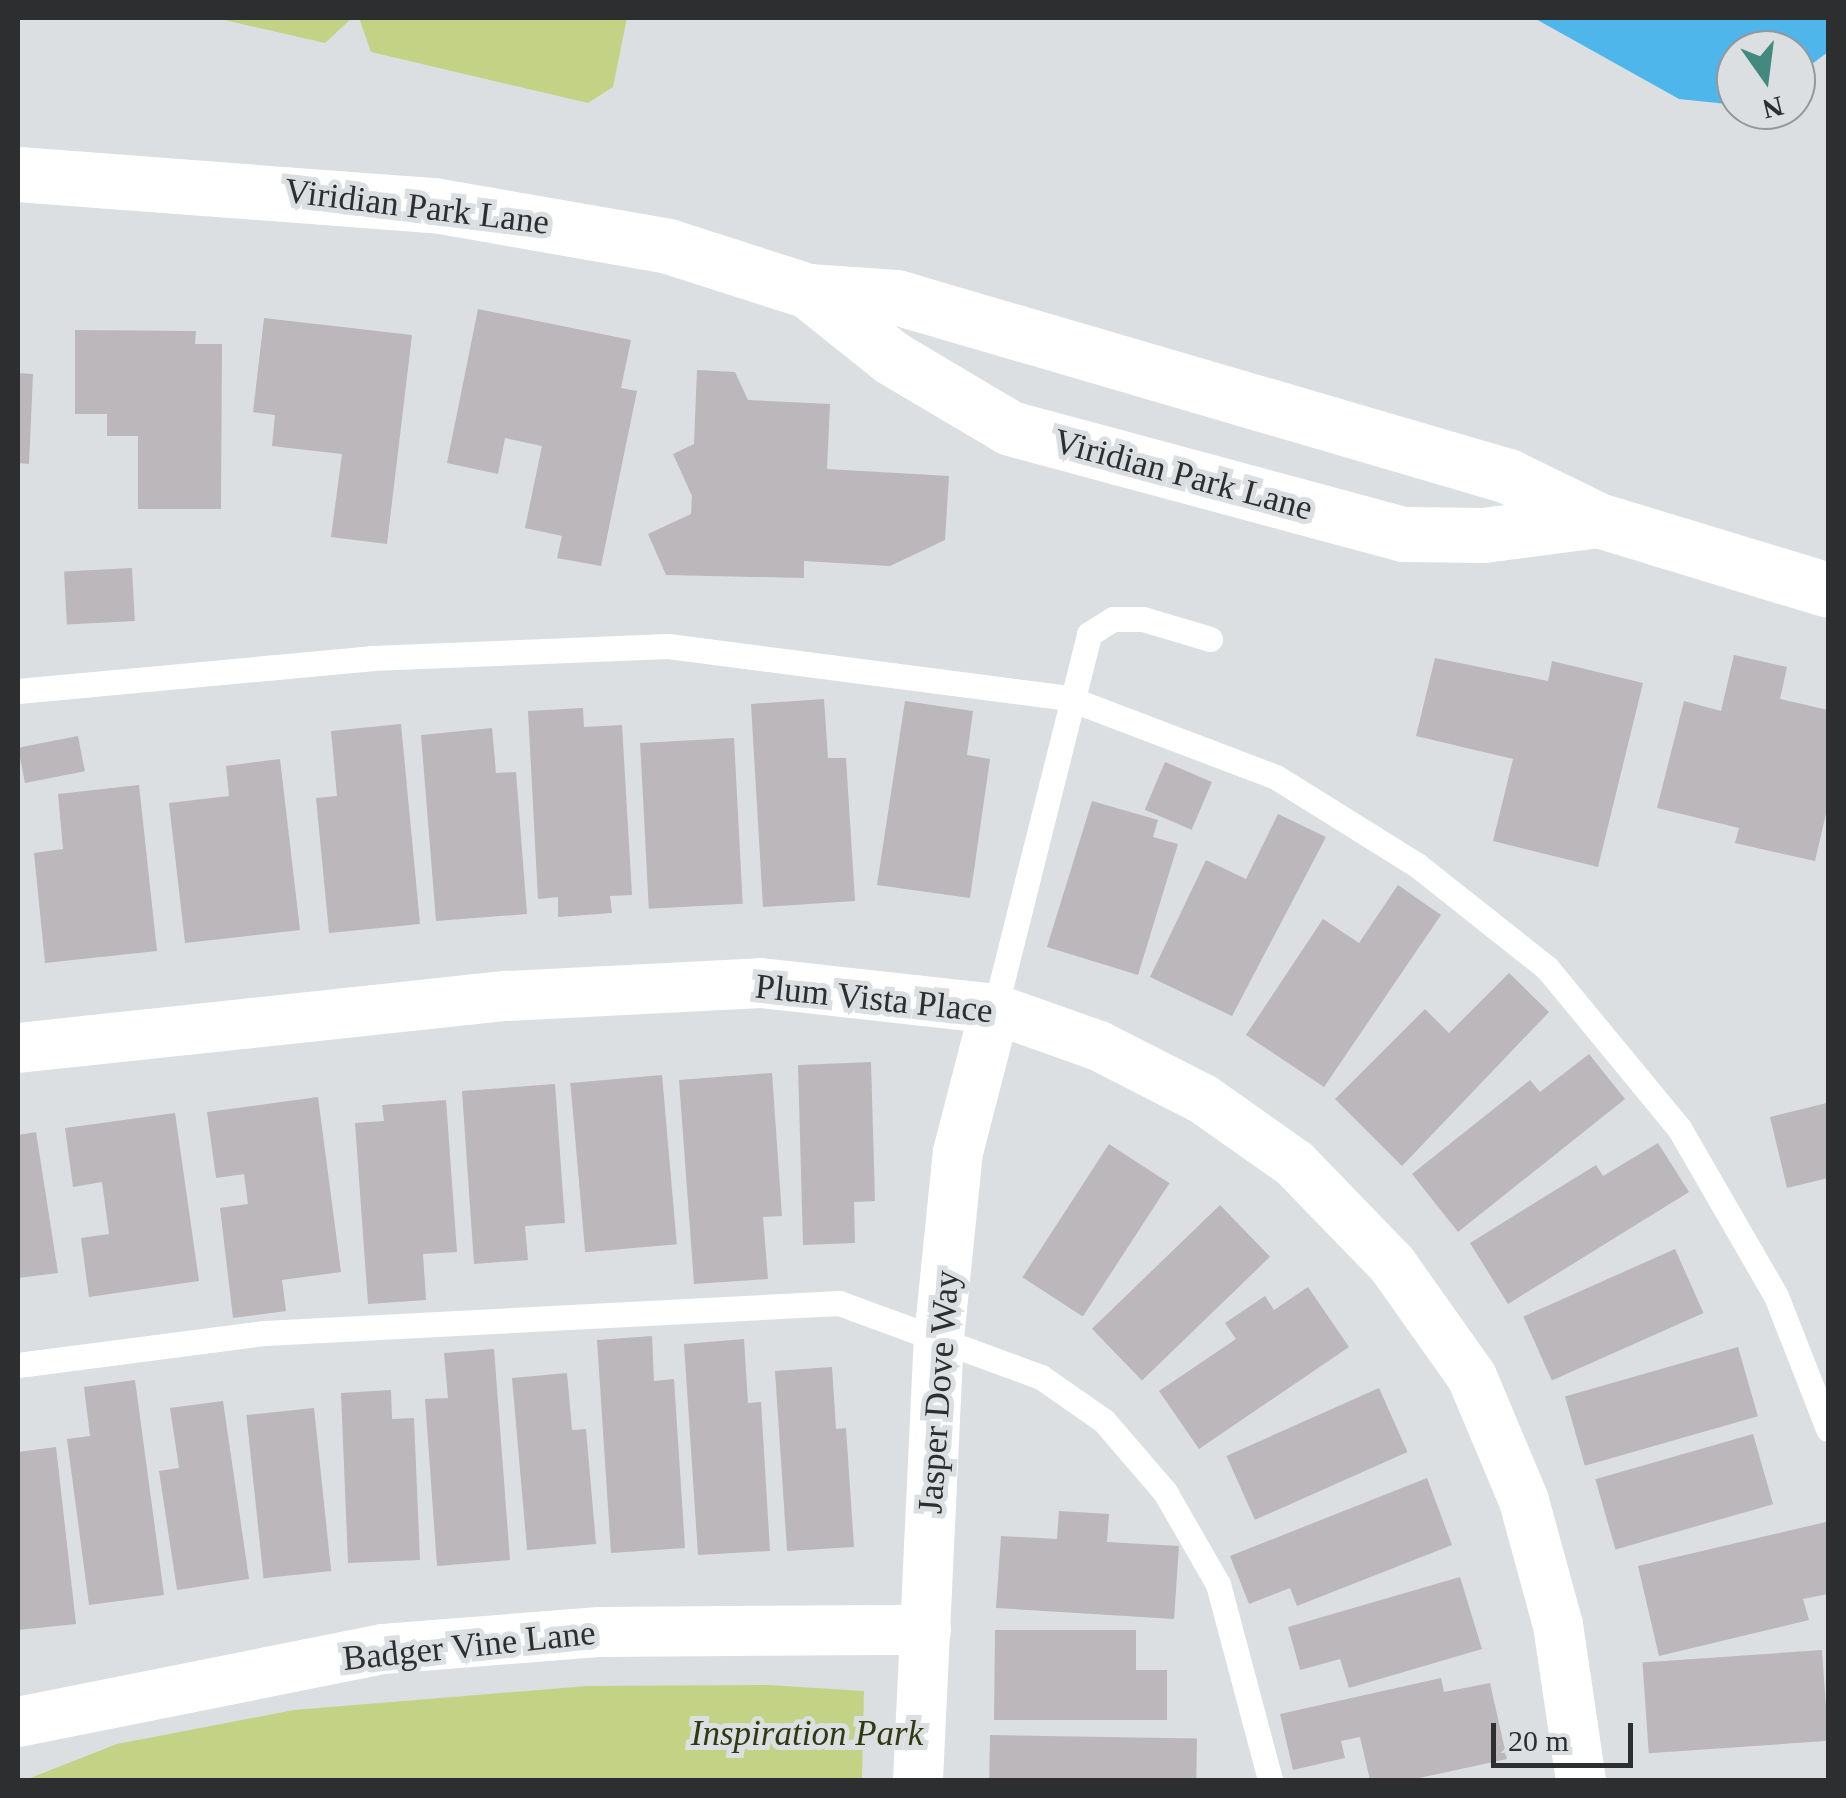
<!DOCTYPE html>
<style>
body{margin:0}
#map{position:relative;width:1846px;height:1798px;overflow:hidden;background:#dbdfe2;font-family:Georgia,serif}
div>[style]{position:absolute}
.green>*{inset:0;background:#c4d286}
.water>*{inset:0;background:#4eb6eb}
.building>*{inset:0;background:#bbb7bb;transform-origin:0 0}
.service>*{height:25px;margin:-12.5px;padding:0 12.5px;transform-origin:12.5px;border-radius:12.5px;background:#fff}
.minor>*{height:50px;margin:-25px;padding:0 25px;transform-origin:25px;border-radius:25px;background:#fff}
.tertiary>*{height:55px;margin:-27.5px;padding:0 27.5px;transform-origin:27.5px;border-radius:27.5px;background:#fff}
span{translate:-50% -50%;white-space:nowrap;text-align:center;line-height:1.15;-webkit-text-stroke:10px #dbdfe2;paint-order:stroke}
.street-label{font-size:35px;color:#2c2e2f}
.park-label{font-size:35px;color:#323810;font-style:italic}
.frame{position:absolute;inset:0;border:20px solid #2c2e2f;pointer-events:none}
.north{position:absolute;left:1716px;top:30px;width:100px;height:100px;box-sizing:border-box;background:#dbdfe2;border:2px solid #95989a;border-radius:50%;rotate:166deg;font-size:28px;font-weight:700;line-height:40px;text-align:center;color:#2c2e2f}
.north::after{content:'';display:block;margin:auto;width:35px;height:45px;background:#438980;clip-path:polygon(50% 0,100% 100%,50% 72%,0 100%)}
.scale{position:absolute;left:1491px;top:1723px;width:142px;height:45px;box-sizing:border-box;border:5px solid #2c2e2f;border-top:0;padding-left:12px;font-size:30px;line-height:35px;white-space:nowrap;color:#2c2e2f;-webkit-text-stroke:8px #dbdfe2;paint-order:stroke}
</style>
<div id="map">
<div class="green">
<i style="clip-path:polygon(215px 18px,352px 18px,325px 43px)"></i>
<i style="clip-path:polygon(359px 18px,627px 18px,613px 87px,588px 103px,371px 52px)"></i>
<i style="clip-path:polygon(768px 1685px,864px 1691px,862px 1780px,25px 1780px,117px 1744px,294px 1710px,587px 1686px)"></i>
</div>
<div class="water">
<i style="clip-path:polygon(1534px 18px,1828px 18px,1828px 52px,1796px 76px,1796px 50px,1736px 50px,1736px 105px,1679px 99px)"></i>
</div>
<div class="building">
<i style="clip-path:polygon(478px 309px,631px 340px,621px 388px,637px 391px,601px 566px,557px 558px,562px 536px,525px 528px,542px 446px,505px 438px,498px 474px,447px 463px)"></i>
<i style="clip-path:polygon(264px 318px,412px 335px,387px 544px,331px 537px,342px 454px,272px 446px,275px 415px,253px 412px)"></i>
<i style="clip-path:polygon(75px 330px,196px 331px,195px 344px,222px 344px,221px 509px,138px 509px,138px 436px,107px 436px,107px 414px,75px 414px)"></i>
<i style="clip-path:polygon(697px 370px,735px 372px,748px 400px,830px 404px,827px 469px,949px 476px,945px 540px,890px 566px,804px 561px,804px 578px,666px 575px,648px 534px,691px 514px,692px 496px,673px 454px,694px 444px)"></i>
<i style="clip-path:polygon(18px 373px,33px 374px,29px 464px,18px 463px)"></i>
<i style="left:132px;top:568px;width:53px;height:68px;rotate:87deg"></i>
<i style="clip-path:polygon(1734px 655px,1787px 667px,1780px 699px,1828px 710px,1828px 805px,1815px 861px,1735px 843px,1739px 828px,1657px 808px,1684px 701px,1721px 711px)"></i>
<i style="clip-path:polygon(1435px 658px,1548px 681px,1552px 661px,1643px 683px,1598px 867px,1493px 841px,1513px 759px,1416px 736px)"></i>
<i style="clip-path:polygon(824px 699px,828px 758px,846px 758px,855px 901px,763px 907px,751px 704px)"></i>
<i style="clip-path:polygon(905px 701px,973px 711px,967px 755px,990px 759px,970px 898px,877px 885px)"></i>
<i style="clip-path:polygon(583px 708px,584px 727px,622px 725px,632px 895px,610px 896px,612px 913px,558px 917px,558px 897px,538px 899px,528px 711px)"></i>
<i style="clip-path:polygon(401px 724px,420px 924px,329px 933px,316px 798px,337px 796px,331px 731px)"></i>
<i style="clip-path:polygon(492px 728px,496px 773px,516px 772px,527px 914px,436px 921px,421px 735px)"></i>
<i style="left:78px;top:736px;width:36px;height:61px;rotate:79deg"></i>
<i style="left:734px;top:738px;width:166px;height:94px;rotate:87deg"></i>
<i style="clip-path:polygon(280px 759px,300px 930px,185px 943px,169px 803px,229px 796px,226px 766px)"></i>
<i style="left:1165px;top:762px;width:51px;height:52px;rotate:23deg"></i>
<i style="clip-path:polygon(139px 785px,157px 951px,45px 963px,34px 853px,63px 849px,58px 794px)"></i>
<i style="clip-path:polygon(1092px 801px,1158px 820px,1153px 837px,1178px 844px,1138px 975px,1047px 947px)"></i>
<i style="clip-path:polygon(1278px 814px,1326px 837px,1232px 1016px,1150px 977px,1206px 860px,1246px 879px)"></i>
<i style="clip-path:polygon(1398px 885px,1441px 915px,1324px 1087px,1246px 1035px,1323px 919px,1359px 943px)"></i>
<i style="clip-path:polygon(1509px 973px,1549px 1012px,1402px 1166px,1335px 1099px,1425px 1009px,1449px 1033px)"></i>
<i style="clip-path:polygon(1589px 1054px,1625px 1099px,1458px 1232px,1412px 1174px,1530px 1080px,1540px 1092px)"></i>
<i style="clip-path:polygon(871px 1062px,875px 1201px,854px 1202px,855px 1243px,803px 1245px,798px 1065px)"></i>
<i style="clip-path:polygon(772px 1073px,782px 1216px,763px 1217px,768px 1279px,694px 1284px,679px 1080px)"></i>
<i style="left:662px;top:1075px;width:170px;height:92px;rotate:85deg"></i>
<i style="clip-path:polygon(555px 1084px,565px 1223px,525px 1226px,528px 1260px,474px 1264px,462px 1091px)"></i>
<i style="clip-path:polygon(1828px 1084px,1828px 1178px,1787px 1188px,1770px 1117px,1827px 1103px)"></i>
<i style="clip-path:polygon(318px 1097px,341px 1272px,282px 1280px,286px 1311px,233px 1318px,220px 1208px,248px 1204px,244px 1174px,216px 1178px,207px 1112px)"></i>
<i style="clip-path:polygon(446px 1100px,457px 1252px,423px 1254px,426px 1300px,368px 1304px,355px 1123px,384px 1121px,382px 1105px)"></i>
<i style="clip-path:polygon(175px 1113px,199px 1281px,89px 1297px,81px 1238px,109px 1234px,102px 1182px,73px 1187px,65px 1128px)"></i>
<i style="clip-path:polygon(36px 1132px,58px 1273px,18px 1278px,18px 1135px)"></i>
<i style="clip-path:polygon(1658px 1143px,1689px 1192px,1508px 1304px,1470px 1243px,1596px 1165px,1603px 1176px)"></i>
<i style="left:1109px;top:1144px;width:72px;height:159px;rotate:33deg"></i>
<i style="left:1220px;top:1205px;width:72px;height:178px;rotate:46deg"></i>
<i style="left:1675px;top:1249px;width:70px;height:166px;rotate:66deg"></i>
<i style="clip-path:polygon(1308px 1287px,1349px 1347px,1199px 1449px,1159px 1391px,1236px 1339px,1225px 1323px,1265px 1296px,1274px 1310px)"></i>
<i style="clip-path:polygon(652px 1336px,654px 1381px,674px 1379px,685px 1548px,611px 1553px,597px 1340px)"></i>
<i style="clip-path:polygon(744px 1339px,748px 1403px,761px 1402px,770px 1551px,698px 1555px,684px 1344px)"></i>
<i style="left:1738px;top:1347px;width:72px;height:180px;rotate:74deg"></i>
<i style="clip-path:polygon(494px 1349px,510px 1560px,437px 1566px,425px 1399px,448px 1398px,444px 1353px)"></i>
<i style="clip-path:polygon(832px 1367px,836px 1429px,846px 1428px,854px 1547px,787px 1551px,775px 1371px)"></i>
<i style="clip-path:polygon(567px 1373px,572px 1430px,586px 1429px,596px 1544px,527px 1550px,512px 1378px)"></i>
<i style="clip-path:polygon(135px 1380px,164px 1595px,89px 1605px,67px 1439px,90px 1436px,84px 1387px)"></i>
<i style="left:1379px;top:1388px;width:70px;height:167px;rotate:66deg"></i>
<i style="clip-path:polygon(391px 1390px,392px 1419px,414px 1418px,420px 1560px,348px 1563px,341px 1393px)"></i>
<i style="clip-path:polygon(223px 1401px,249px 1579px,177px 1590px,159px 1471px,179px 1468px,170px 1408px)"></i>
<i style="left:314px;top:1408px;width:164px;height:68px;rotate:84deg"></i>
<i style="left:1753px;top:1434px;width:73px;height:164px;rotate:74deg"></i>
<i style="clip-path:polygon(56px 1447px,76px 1624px,18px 1630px,18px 1452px)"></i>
<i style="clip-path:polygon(1427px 1478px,1452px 1545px,1297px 1606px,1290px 1588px,1249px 1604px,1230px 1556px)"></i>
<i style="clip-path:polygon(1059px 1511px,1109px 1514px,1107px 1542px,1179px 1546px,1174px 1619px,996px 1608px,1001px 1536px,1057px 1539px)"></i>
<i style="clip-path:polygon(1826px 1522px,1828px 1594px,1803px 1599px,1809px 1620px,1659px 1656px,1638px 1566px)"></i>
<i style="clip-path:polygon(1460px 1577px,1482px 1649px,1349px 1688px,1340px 1659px,1300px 1670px,1288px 1627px)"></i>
<i style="clip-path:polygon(995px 1630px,1136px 1630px,1136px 1670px,1167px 1670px,1167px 1720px,994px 1720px)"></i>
<i style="left:1822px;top:1650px;width:91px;height:180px;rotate:86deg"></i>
<i style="clip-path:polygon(1441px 1678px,1444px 1692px,1490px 1683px,1507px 1759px,1410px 1780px,1370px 1780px,1360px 1737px,1341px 1741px,1345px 1758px,1293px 1770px,1280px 1714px)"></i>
<i style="left:990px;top:1735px;width:207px;height:45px;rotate:1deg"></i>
</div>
<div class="service">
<i style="left:18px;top:691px;width:355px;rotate:-5.3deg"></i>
<i style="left:371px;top:658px;width:297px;rotate:-2.3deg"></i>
<i style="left:668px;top:646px;width:403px;rotate:7.4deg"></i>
<i style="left:1068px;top:698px;width:222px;rotate:20.8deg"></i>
<i style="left:1276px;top:777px;width:166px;rotate:32deg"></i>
<i style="left:1417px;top:865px;width:166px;rotate:38.4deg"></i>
<i style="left:1547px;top:968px;width:207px;rotate:50.5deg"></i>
<i style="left:1679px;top:1128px;width:194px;rotate:60deg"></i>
<i style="left:1776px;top:1296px;width:143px;rotate:68.6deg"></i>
<i style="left:995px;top:1009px;width:387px;rotate:-75.9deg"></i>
<i style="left:1089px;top:634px;width:28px;rotate:-32deg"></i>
<i style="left:1113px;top:619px;width:30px"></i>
<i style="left:1143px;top:619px;width:70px;rotate:16.6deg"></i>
<i style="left:18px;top:1365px;width:249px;rotate:-7.4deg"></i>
<i style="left:265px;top:1333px;width:575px;rotate:-2.99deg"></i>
<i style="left:839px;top:1303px;width:215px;rotate:20.1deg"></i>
<i style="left:1041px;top:1377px;width:77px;rotate:34.9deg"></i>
<i style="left:1104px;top:1421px;width:94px;rotate:49.3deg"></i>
<i style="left:1165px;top:1492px;width:106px;rotate:60.1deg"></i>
<i style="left:1218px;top:1584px;width:203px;rotate:75.1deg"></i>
</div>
<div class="minor">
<i style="left:18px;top:1048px;width:492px;rotate:-6.1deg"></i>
<i style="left:507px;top:996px;width:254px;rotate:-2.9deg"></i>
<i style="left:761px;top:983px;width:235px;rotate:6.3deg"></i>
<i style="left:995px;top:1009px;width:110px;rotate:19.6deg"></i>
<i style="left:1099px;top:1046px;width:117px;rotate:27deg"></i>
<i style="left:1203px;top:1099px;width:113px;rotate:35.2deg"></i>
<i style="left:1295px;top:1164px;width:139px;rotate:45.9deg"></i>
<i style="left:1392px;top:1264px;width:138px;rotate:54.7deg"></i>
<i style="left:1472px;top:1377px;width:134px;rotate:67.2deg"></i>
<i style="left:1524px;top:1501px;width:129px;rotate:74.7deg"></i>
<i style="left:1558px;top:1625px;width:157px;rotate:81.6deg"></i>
<i style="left:18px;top:1722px;width:372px;rotate:-11.3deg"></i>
<i style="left:383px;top:1649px;width:218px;rotate:-4.5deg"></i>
<i style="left:600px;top:1632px;width:326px;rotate:-0.4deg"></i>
<i style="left:918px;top:1780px;width:442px;rotate:-87.3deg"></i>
<i style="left:939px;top:1338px;width:187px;rotate:-84.2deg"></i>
<i style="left:958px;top:1152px;width:148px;rotate:-75.5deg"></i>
</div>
<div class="tertiary">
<i style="left:18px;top:174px;width:417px;rotate:4.3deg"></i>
<i style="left:434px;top:205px;width:238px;rotate:9.9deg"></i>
<i style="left:668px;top:246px;width:147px;rotate:17.8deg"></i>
<i style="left:808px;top:291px;width:88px;rotate:3.9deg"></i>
<i style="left:896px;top:297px;width:638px;rotate:16.3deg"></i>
<i style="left:1508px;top:476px;width:100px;rotate:26.1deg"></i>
<i style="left:1598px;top:520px;width:240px;rotate:16.9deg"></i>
<i style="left:808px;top:291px;width:107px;rotate:38.6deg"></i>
<i style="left:892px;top:358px;width:137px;rotate:30.7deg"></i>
<i style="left:1010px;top:428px;width:407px;rotate:15.1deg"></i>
<i style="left:1403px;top:534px;width:80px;rotate:0.7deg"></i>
<i style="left:1483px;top:535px;width:116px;rotate:-7.4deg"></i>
</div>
<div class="street-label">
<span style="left:417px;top:207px;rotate:7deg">Viridian Park Lane</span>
<span style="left:1183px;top:475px;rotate:15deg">Viridian Park Lane</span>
<span style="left:874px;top:999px;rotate:6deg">Plum Vista Place</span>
<span style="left:939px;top:1392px;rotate:-86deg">Jasper Dove Way</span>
<span style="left:469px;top:1646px;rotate:-6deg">Badger Vine Lane</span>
</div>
<div class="park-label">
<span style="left:807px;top:1734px">Inspiration Park</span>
</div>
<div class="frame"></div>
<div class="north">N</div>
<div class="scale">20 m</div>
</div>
